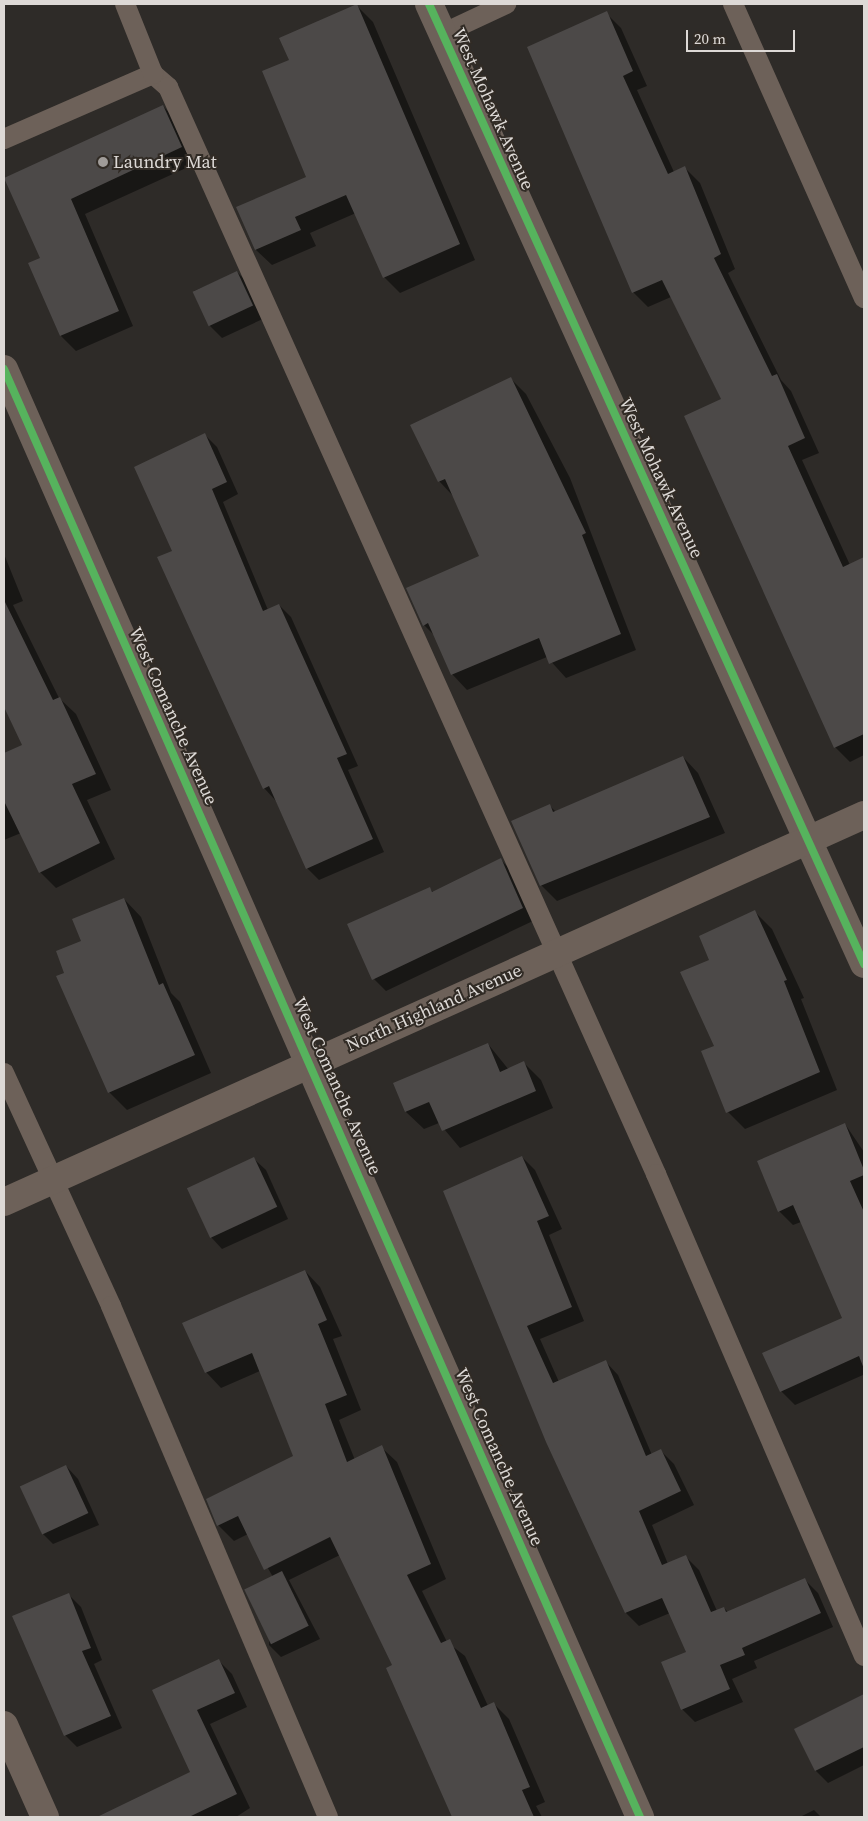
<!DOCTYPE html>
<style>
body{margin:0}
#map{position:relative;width:868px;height:1821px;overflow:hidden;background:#2e2b28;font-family:"Source Serif 4",serif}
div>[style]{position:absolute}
.shadow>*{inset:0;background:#0007}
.building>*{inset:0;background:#4c4948;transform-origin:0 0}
.service>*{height:20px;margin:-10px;padding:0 10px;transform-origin:10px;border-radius:10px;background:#6d6159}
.minor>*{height:28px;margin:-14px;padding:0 14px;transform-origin:14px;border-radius:14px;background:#6d6159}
.cycleway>*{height:8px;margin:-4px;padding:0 4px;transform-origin:4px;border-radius:4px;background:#56b35d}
.dots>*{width:14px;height:14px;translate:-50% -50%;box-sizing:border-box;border:2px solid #312b25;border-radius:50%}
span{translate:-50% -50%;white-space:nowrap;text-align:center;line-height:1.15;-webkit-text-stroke:4px #312b25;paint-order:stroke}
.street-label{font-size:18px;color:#ddd9d6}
.poi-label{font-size:18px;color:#ddd9d6}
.left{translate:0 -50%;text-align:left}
.frame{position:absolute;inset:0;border:5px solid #ddd9d6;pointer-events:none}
.scale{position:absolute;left:686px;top:30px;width:109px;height:22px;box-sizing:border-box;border:2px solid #ddd9d6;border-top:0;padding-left:6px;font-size:15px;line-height:18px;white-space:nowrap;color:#ddd9d6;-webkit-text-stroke:4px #312b25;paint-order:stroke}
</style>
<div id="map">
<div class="shadow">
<i style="clip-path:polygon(357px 6px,373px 22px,475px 260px,400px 293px,384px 277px,356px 213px,310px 233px,316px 246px,272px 265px,256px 250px,238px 207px,308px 177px,290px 61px)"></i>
<i style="clip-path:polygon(606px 13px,621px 28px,647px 86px,637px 90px,674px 172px,685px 168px,700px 183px,735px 269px,728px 273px,781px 380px,791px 391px,819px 453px,802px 460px,850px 565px,864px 559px,864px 755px,850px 762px,835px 747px,722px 400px,671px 297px,648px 307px,633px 292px)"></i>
<i style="clip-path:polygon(163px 106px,178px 122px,197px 163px,85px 214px,133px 326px,76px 351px,61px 336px,42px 259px,5px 179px)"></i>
<i style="clip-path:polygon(237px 272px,249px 284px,265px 318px,222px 338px,209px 325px,194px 291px)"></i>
<i style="clip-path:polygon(510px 378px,526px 394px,570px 478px,636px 650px,566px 678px,547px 657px,467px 690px,452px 674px,436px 637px,424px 625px,481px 557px,454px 497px,439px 481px)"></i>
<i style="clip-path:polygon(205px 435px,217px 447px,238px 494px,223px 502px,268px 610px,279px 605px,291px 617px,358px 766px,348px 770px,384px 852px,319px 880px,307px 868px,276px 801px,264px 788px,173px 552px)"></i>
<i style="clip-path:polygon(4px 554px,23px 601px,13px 605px,59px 698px,76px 714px,111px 790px,87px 800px,115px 859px,56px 888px,40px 872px,21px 833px,4px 840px,4px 755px,23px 746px,4px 704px)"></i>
<i style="clip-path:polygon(683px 757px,698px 773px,725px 833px,557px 901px,541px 885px,550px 806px,556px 812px)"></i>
<i style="clip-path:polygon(501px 860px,513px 872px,535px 920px,386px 991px,374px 979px,429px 888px,434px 893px)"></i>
<i style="clip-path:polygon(124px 899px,141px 917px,171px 993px,180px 1002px,211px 1073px,127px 1110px,109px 1092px,66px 974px,83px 941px)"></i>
<i style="clip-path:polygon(755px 912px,772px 929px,804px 998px,801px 999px,837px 1090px,745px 1129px,728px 1112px,716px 1047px,711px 960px)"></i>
<i style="clip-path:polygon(488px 1044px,509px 1070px,524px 1063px,541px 1080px,553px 1108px,460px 1148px,439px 1123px,424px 1129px,406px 1112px,395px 1084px)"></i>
<i style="clip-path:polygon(845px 1124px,864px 1152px,864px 1378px,863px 1375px,795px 1405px,781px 1391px,844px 1318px,801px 1222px,793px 1225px,779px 1211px)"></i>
<i style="clip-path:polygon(522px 1157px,535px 1170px,562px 1229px,549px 1235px,584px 1321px,540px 1339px,559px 1382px,605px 1361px,618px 1375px,652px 1455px,661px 1451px,674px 1464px,694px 1505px,652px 1525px,668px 1564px,685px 1556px,699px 1570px,717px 1611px,724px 1608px,728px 1612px,805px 1580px,818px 1593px,833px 1627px,754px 1661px,757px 1668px,732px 1679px,743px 1702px,695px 1722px,682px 1709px,687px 1653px,670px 1613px,639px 1626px,626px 1613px,548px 1441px,445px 1191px)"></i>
<i style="clip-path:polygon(253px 1158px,266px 1170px,288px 1219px,222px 1249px,210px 1236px)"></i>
<i style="clip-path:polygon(305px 1271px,320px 1287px,342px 1336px,333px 1339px,361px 1410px,339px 1420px,355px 1460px,381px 1447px,397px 1462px,446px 1579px,422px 1591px,447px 1642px,465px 1656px,488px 1706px,494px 1704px,509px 1719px,545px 1802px,536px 1806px,542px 1817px,453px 1817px,388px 1669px,393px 1666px,340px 1555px,289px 1580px,320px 1639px,281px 1657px,269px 1645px,273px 1577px,248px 1534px,234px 1541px,218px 1525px,207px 1499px,294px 1457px,260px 1371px,221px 1388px,206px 1372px)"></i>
<i style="clip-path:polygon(66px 1466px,78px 1479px,99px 1525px,53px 1544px,41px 1532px)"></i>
<i style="clip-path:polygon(69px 1595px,81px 1607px,102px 1660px,94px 1664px,122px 1728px,77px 1747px,65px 1735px)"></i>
<i style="clip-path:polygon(219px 1661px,232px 1674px,247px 1707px,210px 1724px,250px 1808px,236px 1817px,128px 1817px,122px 1806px,192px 1773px,154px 1690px)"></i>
<i style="clip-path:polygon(858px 1699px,864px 1705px,864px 1765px,828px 1783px,816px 1771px,796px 1729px)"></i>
<i style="clip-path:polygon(814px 1810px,821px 1817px,800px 1817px)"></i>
</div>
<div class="building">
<i style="clip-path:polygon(357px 4px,460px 244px,383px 278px,346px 195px,295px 217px,301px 230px,255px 250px,236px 207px,306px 177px,262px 71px,289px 60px,279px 38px)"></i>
<i style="clip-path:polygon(607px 11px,633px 71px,623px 76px,668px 174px,685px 166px,721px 254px,714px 258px,772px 376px,777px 374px,805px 438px,788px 446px,843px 567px,864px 557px,864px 734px,834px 748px,684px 416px,721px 399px,662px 280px,632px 293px,527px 47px)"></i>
<i style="clip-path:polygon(163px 105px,182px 147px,71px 199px,119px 311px,60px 336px,28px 263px,40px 258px,4px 178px)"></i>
<i style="left:237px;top:271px;width:38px;height:49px;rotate:65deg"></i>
<i style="clip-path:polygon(511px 377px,586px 533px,582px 535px,621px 634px,549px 664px,539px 638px,451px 675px,428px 623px,423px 626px,406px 588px,479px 556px,445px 479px,438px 482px,410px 425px)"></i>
<i style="clip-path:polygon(205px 433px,227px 482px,212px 489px,263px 611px,279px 604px,347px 754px,337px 758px,373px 839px,306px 869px,269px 786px,263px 789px,157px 557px,172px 551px,134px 467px)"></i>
<i style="clip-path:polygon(4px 600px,53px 700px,60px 697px,96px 774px,72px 784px,100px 843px,39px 873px,4px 801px,4px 753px,22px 745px,4px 707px)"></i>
<i style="clip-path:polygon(683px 756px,710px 817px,540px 886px,511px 821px,550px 804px,553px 812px)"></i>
<i style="clip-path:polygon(501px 858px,523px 908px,372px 980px,347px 924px,430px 887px,432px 892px)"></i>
<i style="clip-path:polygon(124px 898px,159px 985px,163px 983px,195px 1055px,108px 1093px,56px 976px,64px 973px,56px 951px,81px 941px,72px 919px)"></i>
<i style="clip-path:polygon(755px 910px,787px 980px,784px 981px,820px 1072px,726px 1113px,701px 1051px,714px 1046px,680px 972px,709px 960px,699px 936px)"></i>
<i style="clip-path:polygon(488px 1043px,500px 1072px,524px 1061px,536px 1091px,442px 1131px,429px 1102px,405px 1112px,393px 1083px)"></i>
<i style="clip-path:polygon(845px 1123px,864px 1170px,864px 1175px,850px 1181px,864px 1212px,864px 1369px,859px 1356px,780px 1392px,762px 1353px,842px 1318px,793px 1205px,778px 1212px,757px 1161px)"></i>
<i style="clip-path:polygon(522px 1156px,549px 1216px,537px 1221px,572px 1307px,527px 1326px,553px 1383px,606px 1360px,646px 1456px,661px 1449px,681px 1491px,639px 1511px,662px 1565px,686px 1555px,711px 1612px,724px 1607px,726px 1612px,805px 1578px,821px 1613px,742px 1648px,745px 1655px,720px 1665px,730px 1689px,681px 1710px,661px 1662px,686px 1652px,662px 1598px,625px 1613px,546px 1442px,443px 1191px)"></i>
<i style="left:254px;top:1157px;width:55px;height:74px;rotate:65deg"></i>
<i style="clip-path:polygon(305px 1270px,327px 1320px,318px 1324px,347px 1395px,325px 1404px,347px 1462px,382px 1445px,431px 1564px,407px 1575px,441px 1643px,450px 1639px,481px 1708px,494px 1702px,530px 1787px,522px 1790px,534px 1817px,452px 1817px,386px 1668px,392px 1665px,330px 1537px,264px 1570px,238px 1516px,217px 1526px,206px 1499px,293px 1456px,252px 1353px,205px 1373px,182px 1323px)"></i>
<i style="left:66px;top:1465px;width:53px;height:51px;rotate:65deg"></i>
<i style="left:282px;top:1571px;width:61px;height:42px;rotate:64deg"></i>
<i style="clip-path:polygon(69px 1593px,91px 1648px,82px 1651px,111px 1716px,64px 1736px,12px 1616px)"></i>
<i style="clip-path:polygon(219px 1659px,235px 1693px,197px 1710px,237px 1794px,189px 1817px,97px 1817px,190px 1772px,152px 1690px)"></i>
<i style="clip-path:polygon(864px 1694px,864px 1747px,815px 1771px,794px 1729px)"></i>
</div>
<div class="service">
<i style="left:733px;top:4px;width:322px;rotate:66deg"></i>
<i style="left:442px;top:34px;width:71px;rotate:-25.1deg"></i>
<i style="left:153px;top:74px;width:20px;rotate:41deg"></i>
<i style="left:168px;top:87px;width:1192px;rotate:65.82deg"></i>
<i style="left:656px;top:1174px;width:525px;rotate:66.66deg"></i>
<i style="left:4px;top:139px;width:163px;rotate:-23.6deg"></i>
<i style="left:153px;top:74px;width:75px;rotate:-111.8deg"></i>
<i style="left:4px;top:1073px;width:256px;rotate:65.3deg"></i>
<i style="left:111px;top:1306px;width:555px;rotate:66.99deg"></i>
</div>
<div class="minor">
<i style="left:429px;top:4px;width:1054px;rotate:65.62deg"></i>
<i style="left:4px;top:369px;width:1582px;rotate:66.29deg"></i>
<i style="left:4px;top:1202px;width:943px;rotate:-24.23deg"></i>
<i style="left:4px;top:1725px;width:101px;rotate:66deg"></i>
</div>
<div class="cycleway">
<i style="left:429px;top:4px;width:1054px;rotate:65.62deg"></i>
<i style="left:4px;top:369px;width:1582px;rotate:66.29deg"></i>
</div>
<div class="dots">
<i style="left:103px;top:162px;background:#a09c99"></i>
</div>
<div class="street-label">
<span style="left:493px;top:109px;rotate:66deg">West Mohawk Avenue</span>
<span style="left:661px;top:478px;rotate:65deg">West Mohawk Avenue</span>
<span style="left:173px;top:716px;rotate:66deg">West Comanche Avenue</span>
<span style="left:434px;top:1008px;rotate:-24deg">North Highland Avenue</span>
<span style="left:337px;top:1086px;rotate:66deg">West Comanche Avenue</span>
<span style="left:499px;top:1457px;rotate:66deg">West Comanche Avenue</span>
</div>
<div class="poi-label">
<span class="left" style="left:113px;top:162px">Laundry Mat</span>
</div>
<div class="frame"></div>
<div class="scale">20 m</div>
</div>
